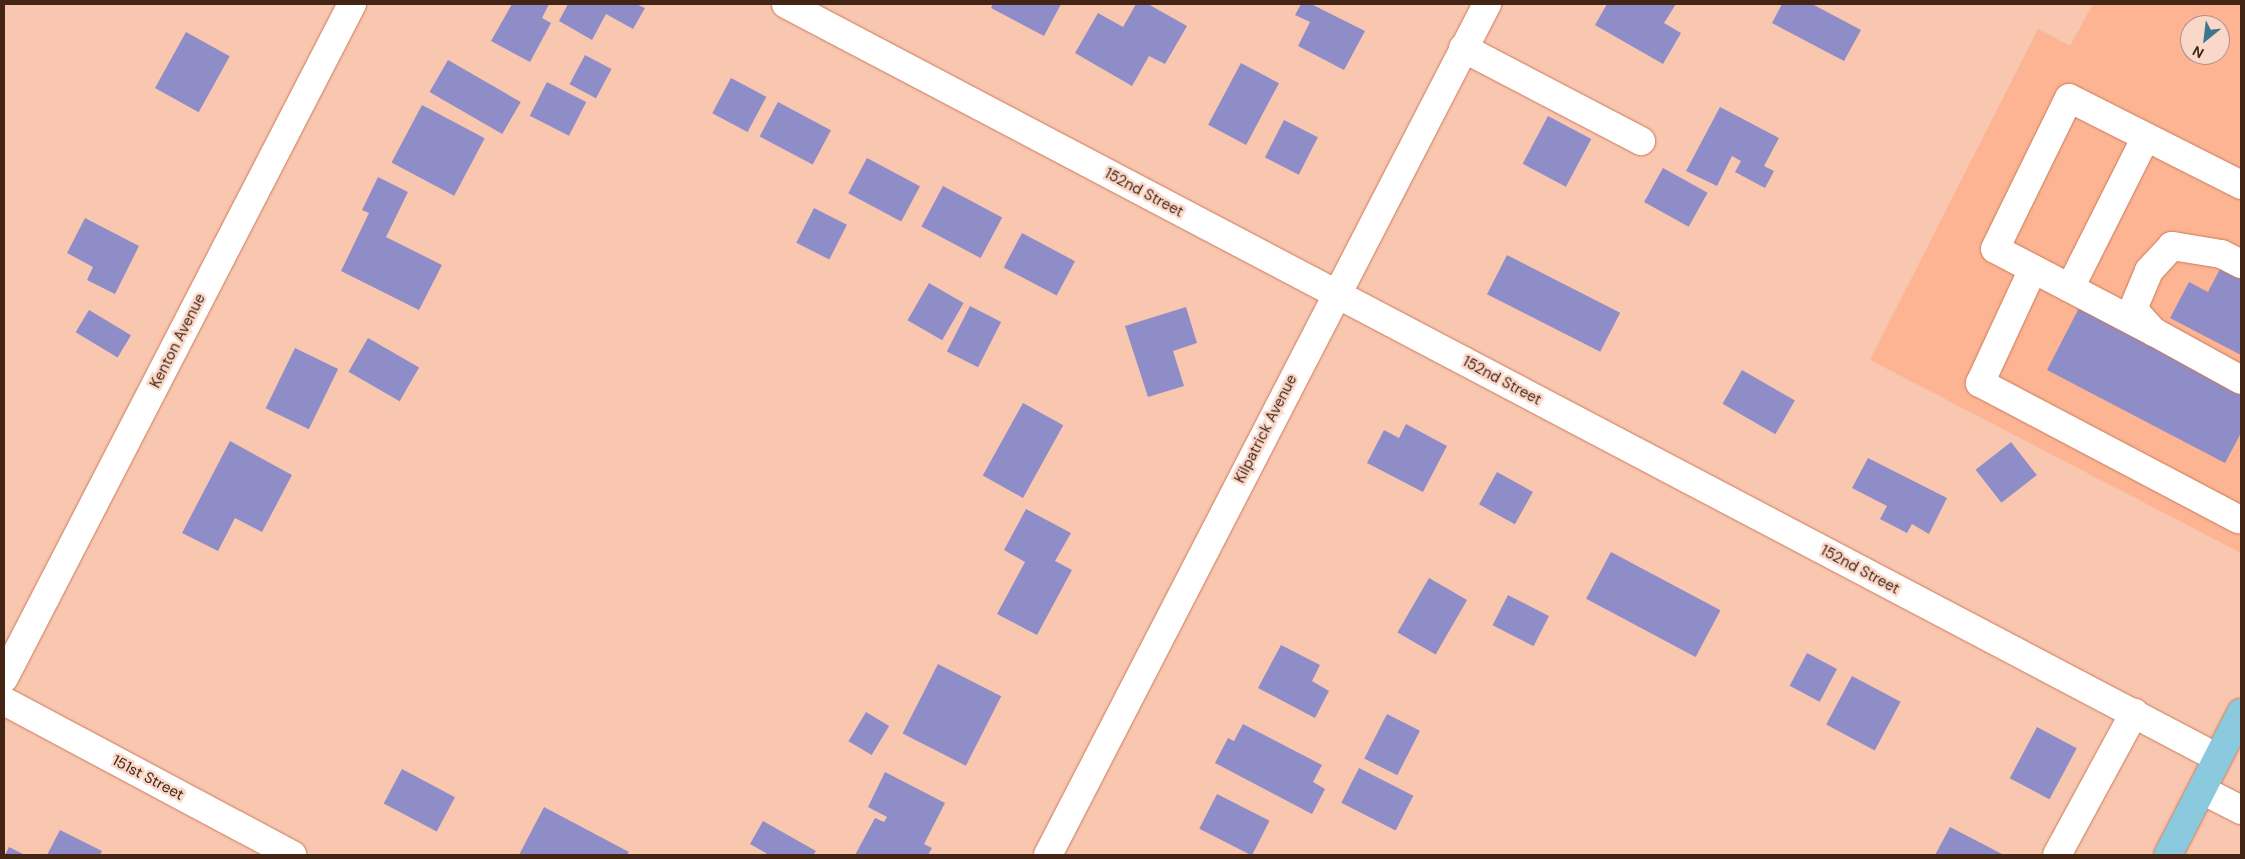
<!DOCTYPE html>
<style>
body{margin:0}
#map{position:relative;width:2245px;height:859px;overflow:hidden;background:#f9c6b0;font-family:"DM Sans",sans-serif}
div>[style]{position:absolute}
.built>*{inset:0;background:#fcb493}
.building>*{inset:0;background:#8f8dc8;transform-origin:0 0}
.roads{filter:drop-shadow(0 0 1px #ca7c59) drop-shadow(0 0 1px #ca7c59)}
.minor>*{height:28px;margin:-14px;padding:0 14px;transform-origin:14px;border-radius:14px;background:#fff}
.major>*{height:28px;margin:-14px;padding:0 14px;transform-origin:14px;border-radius:14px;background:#8bc9df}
span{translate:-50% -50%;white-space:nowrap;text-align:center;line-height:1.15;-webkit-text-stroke:5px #fad8c9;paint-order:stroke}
.street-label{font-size:15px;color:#442415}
.frame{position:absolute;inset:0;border:5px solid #442415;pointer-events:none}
.north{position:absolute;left:2180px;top:15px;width:50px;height:50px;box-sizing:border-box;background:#fad8c9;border:1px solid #b19081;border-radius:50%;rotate:209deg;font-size:14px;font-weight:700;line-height:20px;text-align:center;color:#442415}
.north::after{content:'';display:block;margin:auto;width:18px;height:22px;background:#3b788f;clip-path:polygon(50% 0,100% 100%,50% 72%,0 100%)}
</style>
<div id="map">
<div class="built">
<i style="clip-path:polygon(evenodd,2093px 4px,2241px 4px,2241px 553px,1870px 360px,2038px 29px,2070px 46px,2093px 4px,2190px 25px,2220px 25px,2220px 55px,2190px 55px,2190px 25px)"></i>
</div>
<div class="building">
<i style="clip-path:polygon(512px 4px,549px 4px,542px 18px,551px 23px,530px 62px,491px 41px)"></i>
<i style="clip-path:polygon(568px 4px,636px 4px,645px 8px,633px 29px,606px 14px,592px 40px,559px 21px)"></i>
<i style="clip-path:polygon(993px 4px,1061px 4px,1044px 36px,991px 8px)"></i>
<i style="clip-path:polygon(1136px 4px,1148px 4px,1187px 26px,1165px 64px,1149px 56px,1132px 86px,1075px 53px,1098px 13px,1123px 27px)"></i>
<i style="clip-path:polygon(1301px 4px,1311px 4px,1365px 31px,1344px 70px,1298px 46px,1310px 22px,1295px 15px)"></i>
<i style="clip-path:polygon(1607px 4px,1676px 4px,1664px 23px,1681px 33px,1663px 64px,1595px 25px)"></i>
<i style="clip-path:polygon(1782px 4px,1812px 4px,1861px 30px,1844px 61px,1772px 23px)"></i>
<i style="left:186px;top:32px;width:50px;height:64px;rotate:29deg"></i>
<i style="left:585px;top:55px;width:30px;height:33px;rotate:28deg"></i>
<i style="left:448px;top:60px;width:84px;height:37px;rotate:30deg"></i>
<i style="left:1241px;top:63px;width:43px;height:70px;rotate:28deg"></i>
<i style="left:731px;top:78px;width:40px;height:40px;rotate:28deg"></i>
<i style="left:547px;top:82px;width:44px;height:38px;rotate:27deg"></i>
<i style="left:778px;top:102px;width:60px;height:39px;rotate:28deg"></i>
<i style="left:422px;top:105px;width:71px;height:65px;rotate:28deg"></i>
<i style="clip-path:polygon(1720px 107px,1779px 138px,1764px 166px,1774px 171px,1765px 188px,1735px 172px,1741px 161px,1732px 156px,1717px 186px,1686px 171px)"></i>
<i style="left:1548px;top:116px;width:49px;height:54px;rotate:28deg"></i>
<i style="left:1284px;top:120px;width:38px;height:42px;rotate:27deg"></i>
<i style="left:867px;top:158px;width:60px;height:40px;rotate:28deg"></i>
<i style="left:1663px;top:168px;width:51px;height:39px;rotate:29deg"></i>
<i style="clip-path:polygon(378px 177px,408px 192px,386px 237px,442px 265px,419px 310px,341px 271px,369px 213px,362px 210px)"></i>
<i style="left:943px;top:186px;width:67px;height:46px;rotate:28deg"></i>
<i style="left:814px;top:208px;width:37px;height:39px;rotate:27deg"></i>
<i style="clip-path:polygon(85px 218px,139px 246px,115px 294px,87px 280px,93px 267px,67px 253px)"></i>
<i style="left:1022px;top:233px;width:60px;height:39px;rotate:28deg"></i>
<i style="left:1507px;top:255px;width:127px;height:44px;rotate:27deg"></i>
<i style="clip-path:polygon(2223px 263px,2241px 272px,2241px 355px,2170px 318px,2189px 282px,2208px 292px)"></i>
<i style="left:929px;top:283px;width:40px;height:43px;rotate:30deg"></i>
<i style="left:970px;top:306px;width:35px;height:51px;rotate:27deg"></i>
<i style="clip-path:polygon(2080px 306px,2241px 391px,2241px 433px,2225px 463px,2047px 370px)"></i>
<i style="clip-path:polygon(1186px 307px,1197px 343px,1173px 351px,1184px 386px,1148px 397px,1125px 326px)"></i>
<i style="left:89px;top:310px;width:49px;height:26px;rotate:31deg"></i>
<i style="left:368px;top:338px;width:59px;height:39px;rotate:30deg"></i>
<i style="left:295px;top:348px;width:48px;height:67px;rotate:26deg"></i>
<i style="left:1742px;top:370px;width:61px;height:39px;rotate:30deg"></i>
<i style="left:1023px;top:403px;width:46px;height:83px;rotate:29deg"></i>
<i style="clip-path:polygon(1406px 424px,1447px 446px,1423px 492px,1367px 463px,1384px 430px,1399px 438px)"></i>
<i style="clip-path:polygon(230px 441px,292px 475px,262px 532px,235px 518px,218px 551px,182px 533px)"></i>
<i style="left:2011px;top:442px;width:42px;height:45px;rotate:52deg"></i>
<i style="clip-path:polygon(1868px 458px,1947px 498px,1929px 534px,1912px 524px,1907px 533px,1880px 519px,1887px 506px,1852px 488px)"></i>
<i style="left:1497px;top:472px;width:41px;height:37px;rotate:29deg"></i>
<i style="clip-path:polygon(1026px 509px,1071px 533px,1055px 561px,1072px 570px,1037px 635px,997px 614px,1025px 562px,1004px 550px)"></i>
<i style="left:1611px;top:552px;width:124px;height:53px;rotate:28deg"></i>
<i style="left:1429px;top:578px;width:44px;height:63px;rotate:30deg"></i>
<i style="left:1508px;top:595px;width:46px;height:34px;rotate:27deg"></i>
<i style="clip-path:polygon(1281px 645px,1320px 665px,1312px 681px,1329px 691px,1315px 718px,1258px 688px)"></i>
<i style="left:1807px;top:653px;width:34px;height:37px;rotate:28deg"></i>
<i style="left:938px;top:664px;width:71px;height:78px;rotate:27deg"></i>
<i style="left:1852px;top:676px;width:55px;height:55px;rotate:28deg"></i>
<i style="left:866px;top:712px;width:27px;height:34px;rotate:31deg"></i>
<i style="left:1387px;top:714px;width:37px;height:50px;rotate:27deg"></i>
<i style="clip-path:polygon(1243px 724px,1322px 765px,1313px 782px,1325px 789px,1312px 814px,1215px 763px,1228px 738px,1234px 741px)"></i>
<i style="left:2037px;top:727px;width:45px;height:58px;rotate:28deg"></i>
<i style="left:1359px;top:768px;width:61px;height:39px;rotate:27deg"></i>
<i style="left:402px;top:769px;width:60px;height:39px;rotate:28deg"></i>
<i style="clip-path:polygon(885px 772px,945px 803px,924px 844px,932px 848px,928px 855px,855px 855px,875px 818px,884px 822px,887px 817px,868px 807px)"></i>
<i style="left:1217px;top:794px;width:59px;height:39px;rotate:27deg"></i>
<i style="clip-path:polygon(544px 807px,629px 852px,627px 855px,519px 855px)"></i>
<i style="clip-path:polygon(763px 821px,816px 851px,813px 855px,769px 855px,750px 844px)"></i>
<i style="clip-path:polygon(1950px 827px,2004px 855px,1935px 855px)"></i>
<i style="clip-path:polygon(60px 830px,102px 851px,100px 855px,47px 855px)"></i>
<i style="clip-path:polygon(9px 847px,25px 855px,5px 855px)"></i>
</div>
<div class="roads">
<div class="minor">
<i style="left:786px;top:4px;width:1618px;rotate:27.77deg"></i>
<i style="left:1463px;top:48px;width:201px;rotate:27.6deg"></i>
<i style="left:2241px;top:264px;width:22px;rotate:-153deg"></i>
<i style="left:2221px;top:254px;width:50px;rotate:-170.7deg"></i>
<i style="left:2172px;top:246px;width:34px;rotate:133deg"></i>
<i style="left:2149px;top:271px;width:41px;rotate:112.8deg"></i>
<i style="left:2133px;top:309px;width:31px;rotate:48deg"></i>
<i style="left:2154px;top:332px;width:99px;rotate:28.9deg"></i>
<i style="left:2033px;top:269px;width:126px;rotate:114.9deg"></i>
<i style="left:1980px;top:383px;width:292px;rotate:27.8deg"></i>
<i style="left:2070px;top:288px;width:169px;rotate:-63.3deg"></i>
<i style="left:2154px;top:332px;width:179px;rotate:-152.4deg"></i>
<i style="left:1995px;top:249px;width:168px;rotate:-63.9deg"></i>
<i style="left:2069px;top:98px;width:193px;rotate:26.8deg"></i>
<i style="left:4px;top:678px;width:759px;rotate:-62.69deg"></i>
<i style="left:4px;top:701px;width:327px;rotate:28.1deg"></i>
<i style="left:2202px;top:790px;width:44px;rotate:27.1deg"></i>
<i style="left:1048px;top:855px;width:958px;rotate:-62.71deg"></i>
<i style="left:2057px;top:855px;width:162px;rotate:-61.5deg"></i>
</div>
<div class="major">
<i style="left:2168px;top:855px;width:160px;rotate:-62.8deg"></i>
</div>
</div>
<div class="street-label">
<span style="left:1144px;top:193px;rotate:28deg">152nd Street</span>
<span style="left:178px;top:341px;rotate:-63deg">Kenton Avenue</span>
<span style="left:1502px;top:381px;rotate:28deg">152nd Street</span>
<span style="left:1266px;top:429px;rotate:-63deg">Kilpatrick Avenue</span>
<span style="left:1860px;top:570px;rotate:28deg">152nd Street</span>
<span style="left:148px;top:778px;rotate:28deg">151st Street</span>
</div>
<div class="frame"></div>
<div class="north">N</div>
</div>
